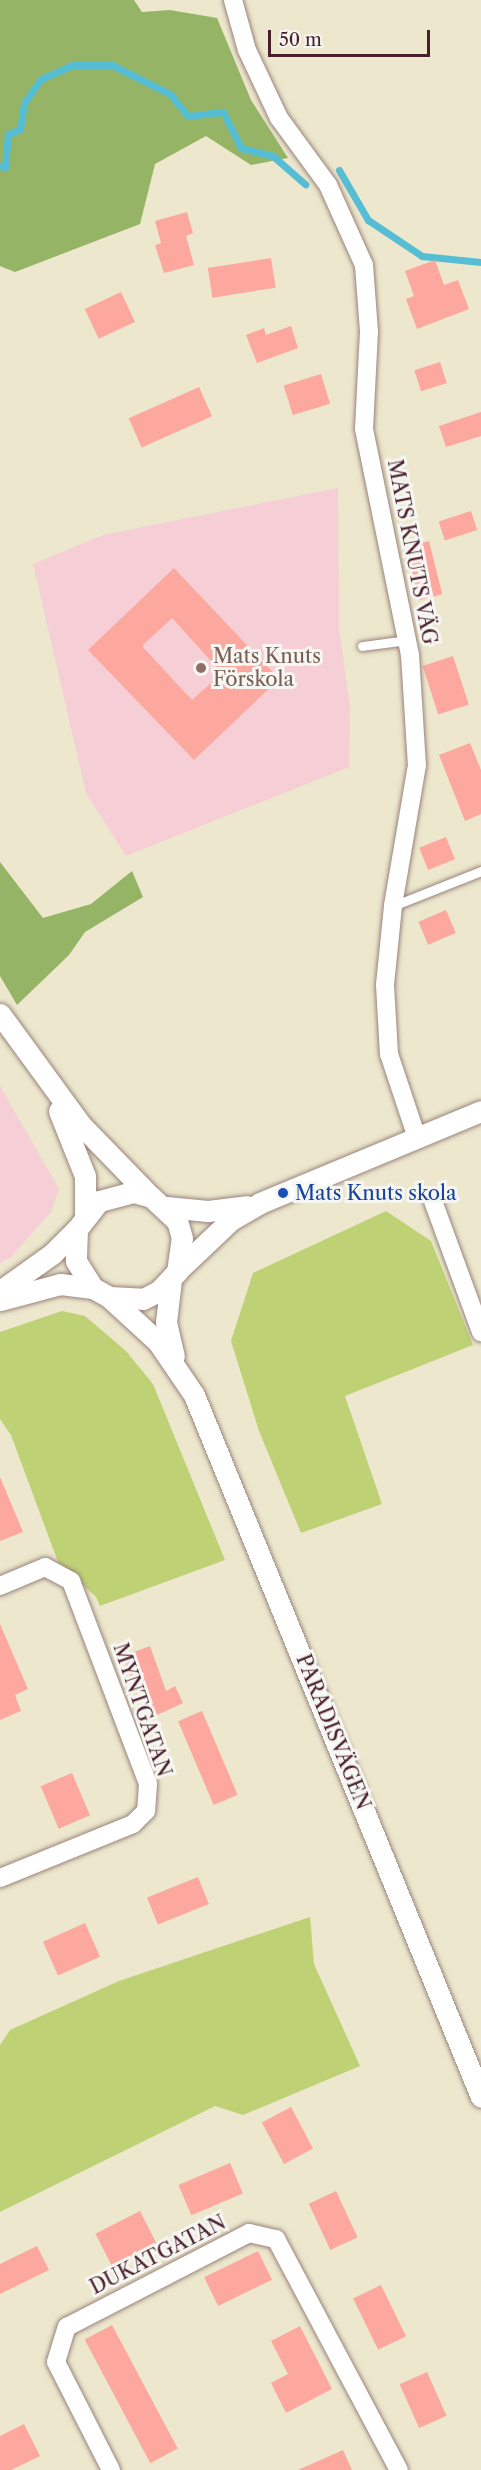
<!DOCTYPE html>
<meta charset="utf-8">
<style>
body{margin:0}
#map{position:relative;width:481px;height:2470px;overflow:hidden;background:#ece7cd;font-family:"Libre Caslon Text",serif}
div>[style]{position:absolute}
.built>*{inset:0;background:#f6cfd6}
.green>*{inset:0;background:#bed275}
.forest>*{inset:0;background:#96b466}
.stream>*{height:7px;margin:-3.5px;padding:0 3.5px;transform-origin:3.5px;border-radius:3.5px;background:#56bed4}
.building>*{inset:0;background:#fda89e;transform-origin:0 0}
.roads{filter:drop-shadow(0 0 2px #9b837c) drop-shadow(0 0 2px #9b837c)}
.service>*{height:9px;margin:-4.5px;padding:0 4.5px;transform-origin:4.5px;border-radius:4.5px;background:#fff}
.minor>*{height:18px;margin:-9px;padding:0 9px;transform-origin:9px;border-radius:9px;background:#fff}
.tertiary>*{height:21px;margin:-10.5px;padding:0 10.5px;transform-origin:10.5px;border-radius:10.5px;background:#fff}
.dots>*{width:16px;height:16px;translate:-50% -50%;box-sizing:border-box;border:3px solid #f6f6f2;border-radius:50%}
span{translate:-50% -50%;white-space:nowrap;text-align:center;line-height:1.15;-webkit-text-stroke:6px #f6f6f2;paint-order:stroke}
.street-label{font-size:20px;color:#4a1f2b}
.education-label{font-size:20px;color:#785e54}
.left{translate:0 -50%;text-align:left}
.transit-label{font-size:20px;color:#164399}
.scale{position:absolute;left:268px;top:30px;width:162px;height:27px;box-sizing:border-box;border:3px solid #4a1f2b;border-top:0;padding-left:8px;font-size:18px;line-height:21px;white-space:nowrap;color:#4a1f2b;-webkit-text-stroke:4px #f6f6f2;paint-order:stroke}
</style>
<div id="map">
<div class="built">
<i style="clip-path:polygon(338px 488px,339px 627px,350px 708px,349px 767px,126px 856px,86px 793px,33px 564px,103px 535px)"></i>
<i style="clip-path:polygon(0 1086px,59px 1189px,51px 1212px,11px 1257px,0 1263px)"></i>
</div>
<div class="green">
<i style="clip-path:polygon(386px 1211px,431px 1241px,473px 1345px,345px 1396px,382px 1504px,301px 1533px,259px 1431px,231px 1341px,253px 1273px)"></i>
<i style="clip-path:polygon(62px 1311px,85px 1316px,126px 1351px,153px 1384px,225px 1560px,100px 1606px,96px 1597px,58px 1562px,11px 1435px,0 1419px,0 1332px)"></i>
<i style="clip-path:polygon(310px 1917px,314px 1964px,360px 2066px,243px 2115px,215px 2106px,0 2212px,0 2045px,10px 2030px,119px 1981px)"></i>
</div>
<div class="forest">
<i style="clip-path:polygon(0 0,134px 0,142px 12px,170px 10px,217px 18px,251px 100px,288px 158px,251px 165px,206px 136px,155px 164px,140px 224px,15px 272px,0 266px)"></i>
<i style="clip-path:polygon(0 862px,43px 918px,91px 904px,132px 871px,143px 897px,85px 932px,69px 955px,17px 1005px,0 976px)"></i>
</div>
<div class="stream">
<i style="left:0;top:166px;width:5px;rotate:11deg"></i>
<i style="left:5px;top:167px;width:33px;rotate:-85deg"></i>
<i style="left:8px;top:134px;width:13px;rotate:-23deg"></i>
<i style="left:20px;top:129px;width:26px;rotate:-81deg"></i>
<i style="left:24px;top:103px;width:29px;rotate:-55deg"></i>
<i style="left:41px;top:79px;width:34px;rotate:-24deg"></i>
<i style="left:72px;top:65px;width:40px"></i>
<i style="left:112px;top:65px;width:65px;rotate:26.6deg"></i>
<i style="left:170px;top:94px;width:28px;rotate:51deg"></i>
<i style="left:188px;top:116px;width:35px;rotate:-7deg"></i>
<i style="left:223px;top:112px;width:40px;rotate:63.4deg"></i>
<i style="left:241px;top:148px;width:33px;rotate:14deg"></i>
<i style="left:273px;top:156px;width:43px;rotate:41.2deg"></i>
<i style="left:339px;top:170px;width:58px;rotate:59.9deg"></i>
<i style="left:368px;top:220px;width:65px;rotate:33.7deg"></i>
<i style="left:422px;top:256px;width:59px;rotate:5.8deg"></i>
</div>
<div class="building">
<i style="clip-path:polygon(187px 212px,193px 233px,186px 236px,194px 265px,164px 273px,155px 245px,161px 243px,155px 221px)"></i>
<i style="left:271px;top:258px;width:30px;height:64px;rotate:81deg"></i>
<i style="clip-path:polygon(435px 260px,444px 285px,458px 280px,469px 309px,417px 329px,406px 299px,414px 296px,405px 271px)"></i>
<i style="left:121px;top:292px;width:33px;height:40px;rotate:65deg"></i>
<i style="clip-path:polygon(291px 326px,298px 348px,257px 363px,246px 335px,264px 328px,266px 335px)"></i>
<i style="left:440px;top:362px;width:22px;height:27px;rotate:72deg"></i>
<i style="left:321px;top:374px;width:31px;height:39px;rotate:73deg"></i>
<i style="left:199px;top:387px;width:32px;height:77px;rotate:66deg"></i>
<i style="clip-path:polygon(481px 412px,481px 436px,446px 447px,439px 426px)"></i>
<i style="left:471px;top:511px;width:20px;height:34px;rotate:72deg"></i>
<i style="left:429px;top:541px;width:55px;height:24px;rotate:76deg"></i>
<i style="clip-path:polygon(evenodd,174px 568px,279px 679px,194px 760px,88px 650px,174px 568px,172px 618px,222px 673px,192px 700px,142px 646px,172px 618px)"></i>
<i style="left:453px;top:656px;width:51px;height:32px;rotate:72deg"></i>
<i style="clip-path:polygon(470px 743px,481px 770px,481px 814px,465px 821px,439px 755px)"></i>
<i style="left:446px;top:837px;width:24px;height:29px;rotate:68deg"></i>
<i style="left:446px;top:910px;width:25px;height:30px;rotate:67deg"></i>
<i style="clip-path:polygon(0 1477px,23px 1532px,0 1541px)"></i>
<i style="clip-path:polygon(0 1624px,28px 1689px,15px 1695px,21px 1711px,0 1720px)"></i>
<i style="clip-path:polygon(150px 1646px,166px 1691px,175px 1686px,183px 1703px,157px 1715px,138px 1677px,132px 1680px,123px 1656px)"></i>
<i style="left:202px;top:1711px;width:91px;height:26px;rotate:67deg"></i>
<i style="left:72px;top:1773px;width:46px;height:34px;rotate:67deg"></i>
<i style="left:198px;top:1877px;width:29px;height:55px;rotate:68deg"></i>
<i style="left:85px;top:1923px;width:37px;height:46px;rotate:66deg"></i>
<i style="left:291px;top:2107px;width:47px;height:33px;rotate:62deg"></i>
<i style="left:230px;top:2163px;width:33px;height:56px;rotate:67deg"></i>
<i style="left:336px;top:2191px;width:51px;height:30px;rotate:65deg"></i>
<i style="left:140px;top:2211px;width:36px;height:50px;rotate:63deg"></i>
<i style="clip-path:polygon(37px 2246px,49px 2270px,0 2294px,0 2264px)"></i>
<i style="left:258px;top:2251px;width:32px;height:60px;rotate:64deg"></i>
<i style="left:381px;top:2285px;width:57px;height:31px;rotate:64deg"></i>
<i style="left:112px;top:2325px;width:140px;height:31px;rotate:62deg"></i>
<i style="clip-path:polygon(300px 2326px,332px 2389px,286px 2413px,271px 2383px,288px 2374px,271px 2341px)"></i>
<i style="left:427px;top:2372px;width:48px;height:30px;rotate:66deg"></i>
<i style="clip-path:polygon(24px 2424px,40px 2456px,11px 2470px,0 2470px,0 2436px)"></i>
<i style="clip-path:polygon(343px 2450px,352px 2470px,298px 2470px)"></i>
</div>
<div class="roads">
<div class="service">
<i style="left:362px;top:646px;width:45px;rotate:-7.6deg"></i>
<i style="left:393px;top:906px;width:95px;rotate:-21.7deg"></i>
</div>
<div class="minor">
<i style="left:233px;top:0;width:52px;rotate:74.4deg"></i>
<i style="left:247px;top:50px;width:75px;rotate:64.8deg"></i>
<i style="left:279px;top:118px;width:83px;rotate:53.8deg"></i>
<i style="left:328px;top:185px;width:88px;rotate:65.8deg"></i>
<i style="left:364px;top:265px;width:66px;rotate:85.7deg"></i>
<i style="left:369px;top:331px;width:98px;rotate:92.9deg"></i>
<i style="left:364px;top:429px;width:231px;rotate:78.5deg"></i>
<i style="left:410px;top:655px;width:110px;rotate:86.4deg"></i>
<i style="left:417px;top:765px;width:143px;rotate:99.7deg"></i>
<i style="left:393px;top:906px;width:79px;rotate:95.8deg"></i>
<i style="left:385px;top:985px;width:69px;rotate:86.7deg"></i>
<i style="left:389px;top:1054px;width:89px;rotate:71.6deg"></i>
<i style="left:433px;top:1201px;width:140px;rotate:69.9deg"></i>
<i style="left:0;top:1586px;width:49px;rotate:-22.9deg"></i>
<i style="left:45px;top:1567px;width:30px;rotate:28deg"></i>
<i style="left:71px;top:1581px;width:217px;rotate:69.2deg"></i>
<i style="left:148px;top:1784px;width:27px;rotate:94deg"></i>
<i style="left:146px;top:1811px;width:18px;rotate:135deg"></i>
<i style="left:133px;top:1824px;width:144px;rotate:157.9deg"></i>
<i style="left:111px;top:2470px;width:121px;rotate:-117deg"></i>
<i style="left:56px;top:2362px;width:37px;rotate:-73deg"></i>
<i style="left:67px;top:2327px;width:205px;rotate:-27.3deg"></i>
<i style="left:249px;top:2233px;width:28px;rotate:13deg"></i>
<i style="left:276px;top:2239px;width:262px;rotate:62deg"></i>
</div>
<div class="tertiary">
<i style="left:0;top:1014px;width:137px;rotate:53.9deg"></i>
<i style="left:81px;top:1125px;width:99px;rotate:45.8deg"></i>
<i style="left:59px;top:1111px;width:70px;rotate:68.2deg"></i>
<i style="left:85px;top:1176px;width:38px;rotate:90deg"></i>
<i style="left:166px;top:1207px;width:42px;rotate:5.4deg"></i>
<i style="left:208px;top:1211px;width:39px;rotate:-7deg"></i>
<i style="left:177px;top:1271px;width:74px;rotate:-43.4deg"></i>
<i style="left:231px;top:1220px;width:34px;rotate:-30deg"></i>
<i style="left:260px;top:1203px;width:239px;rotate:-22.6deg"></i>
<i style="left:171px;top:1280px;width:42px;rotate:96.8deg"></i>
<i style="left:166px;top:1322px;width:35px;rotate:77deg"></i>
<i style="left:0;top:1291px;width:64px;rotate:-35.4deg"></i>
<i style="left:52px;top:1254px;width:35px;rotate:-45deg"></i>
<i style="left:109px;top:1297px;width:34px;rotate:3deg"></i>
<i style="left:143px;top:1299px;width:18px;rotate:-27deg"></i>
<i style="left:159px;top:1291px;width:26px;rotate:-47deg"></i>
<i style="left:177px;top:1272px;width:34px;rotate:-82deg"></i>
<i style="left:182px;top:1238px;width:18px;rotate:-106deg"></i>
<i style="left:177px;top:1221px;width:35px;rotate:-137deg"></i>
<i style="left:151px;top:1197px;width:19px;rotate:-164deg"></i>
<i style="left:133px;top:1192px;width:35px;rotate:165deg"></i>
<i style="left:99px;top:1201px;width:36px;rotate:128deg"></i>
<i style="left:77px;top:1229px;width:32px;rotate:92deg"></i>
<i style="left:76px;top:1261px;width:32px;rotate:58deg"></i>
<i style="left:93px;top:1288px;width:18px;rotate:29deg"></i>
<i style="left:109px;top:1297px;width:67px;rotate:42.6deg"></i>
<i style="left:158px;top:1342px;width:64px;rotate:55.8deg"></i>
<i style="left:194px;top:1395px;width:758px;rotate:67.76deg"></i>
<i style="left:0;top:1300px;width:62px;rotate:-14.9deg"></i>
<i style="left:60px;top:1284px;width:33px;rotate:7deg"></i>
</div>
</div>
<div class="dots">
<i style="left:201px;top:668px;background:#8d6e63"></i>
<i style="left:283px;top:1193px;background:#1a4fb4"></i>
</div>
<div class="street-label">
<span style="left:412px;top:552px;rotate:79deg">MATS KNUTS VÄG</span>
<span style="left:142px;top:1710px;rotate:71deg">MYNTGATAN</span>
<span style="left:333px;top:1732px;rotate:68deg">PARADISVÄGEN</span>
<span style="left:158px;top:2255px;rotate:-27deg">DUKATGATAN</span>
</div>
<div class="education-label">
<span class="left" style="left:213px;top:668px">Mats Knuts<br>Förskola</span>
</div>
<div class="transit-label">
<span class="left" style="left:295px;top:1193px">Mats Knuts skola</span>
</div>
<div class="scale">50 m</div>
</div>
